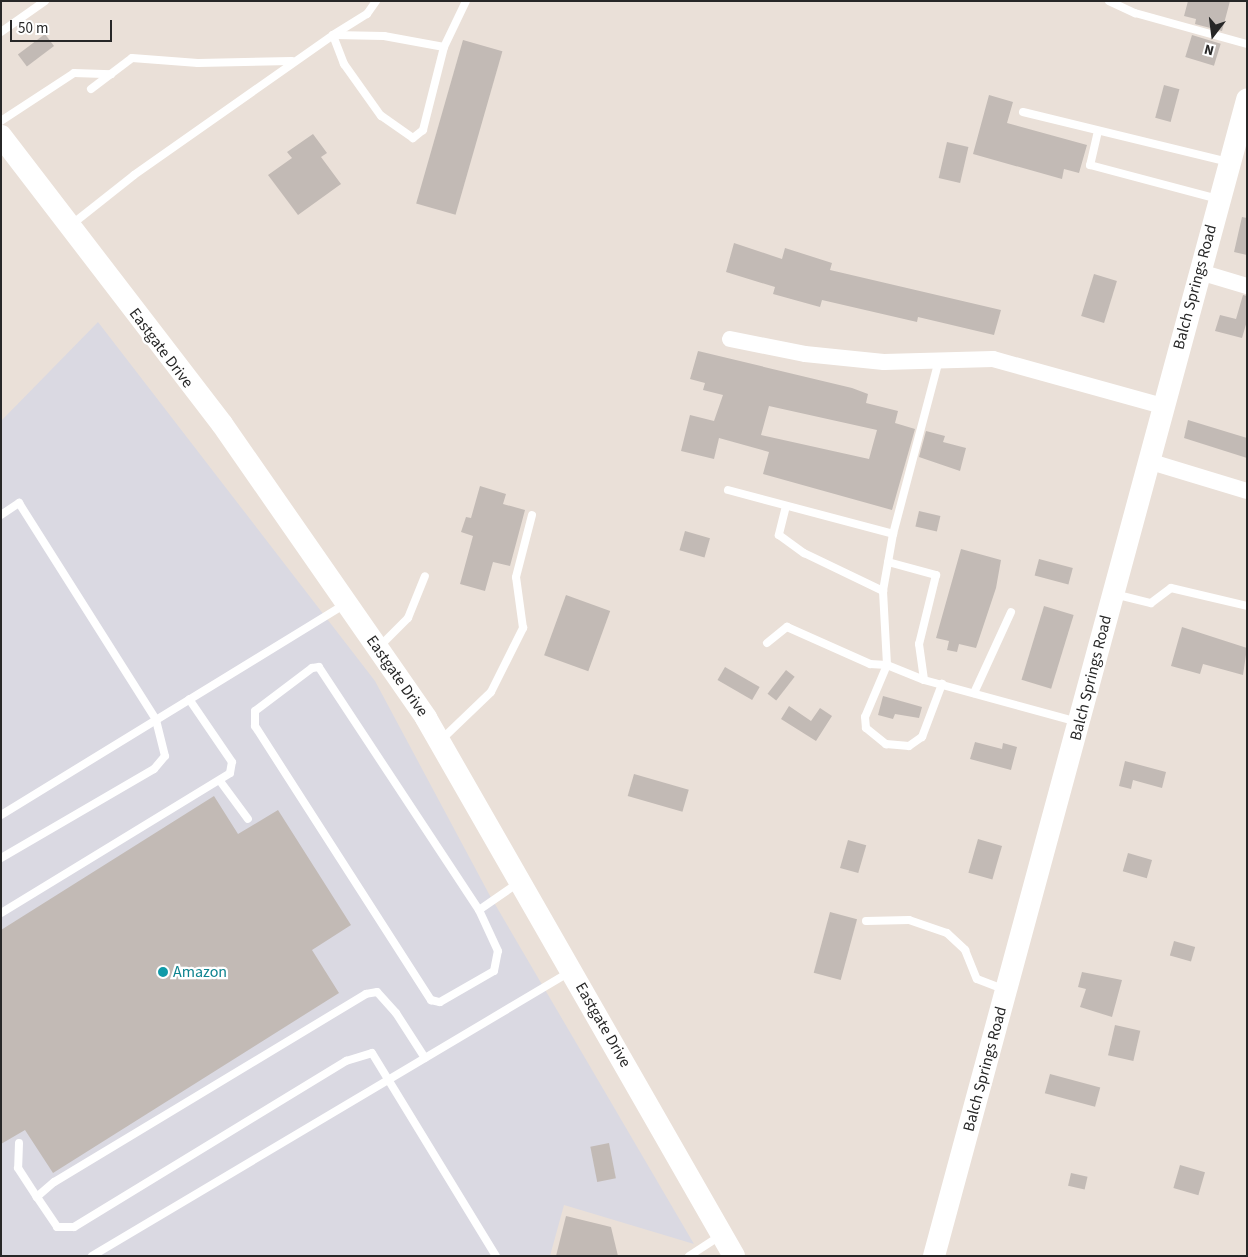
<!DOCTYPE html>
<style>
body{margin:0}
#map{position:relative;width:1248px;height:1257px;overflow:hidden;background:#eae0d8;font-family:"Source Sans 3",sans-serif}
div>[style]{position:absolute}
.industrial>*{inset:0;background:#dad9e2}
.building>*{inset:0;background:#c2bab5;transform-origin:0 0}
.lane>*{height:8px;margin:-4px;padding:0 4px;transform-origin:4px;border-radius:4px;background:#fff}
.street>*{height:16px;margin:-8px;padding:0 8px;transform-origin:8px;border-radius:8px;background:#fff}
.secondary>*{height:22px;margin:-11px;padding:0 11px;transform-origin:11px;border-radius:11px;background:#fff}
.dots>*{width:14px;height:14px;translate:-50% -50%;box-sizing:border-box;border:2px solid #fff;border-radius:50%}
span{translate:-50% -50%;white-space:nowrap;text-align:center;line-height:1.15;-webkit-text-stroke:4.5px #fff;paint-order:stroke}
.street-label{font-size:16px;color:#272727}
.culture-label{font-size:16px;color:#0d838f}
.left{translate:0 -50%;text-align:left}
.frame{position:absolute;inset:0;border:2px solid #272727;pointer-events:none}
.north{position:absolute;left:1188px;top:10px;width:50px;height:50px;-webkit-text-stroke:4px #fff;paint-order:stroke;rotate:195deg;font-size:14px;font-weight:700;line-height:20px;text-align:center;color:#272727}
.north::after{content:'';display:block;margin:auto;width:18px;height:22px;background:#272727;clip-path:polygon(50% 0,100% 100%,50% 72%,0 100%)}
.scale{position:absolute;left:10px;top:20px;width:102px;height:22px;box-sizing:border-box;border:2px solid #272727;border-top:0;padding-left:6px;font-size:15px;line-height:18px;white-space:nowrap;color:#272727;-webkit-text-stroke:4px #fff;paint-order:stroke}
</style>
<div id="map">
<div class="industrial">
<i style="clip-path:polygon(98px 322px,375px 681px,489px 894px,694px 1244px,564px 1205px,550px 1256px,1px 1256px,1px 421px)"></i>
</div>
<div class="building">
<i style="clip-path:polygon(1188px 1px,1230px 1px,1222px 31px,1195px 24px,1196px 19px,1184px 16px)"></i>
<i style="left:45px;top:34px;width:15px;height:34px;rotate:53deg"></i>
<i style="left:1192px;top:35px;width:30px;height:23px;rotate:17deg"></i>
<i style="left:463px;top:40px;width:41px;height:170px;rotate:16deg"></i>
<i style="left:1164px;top:85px;width:16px;height:34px;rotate:15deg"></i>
<i style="clip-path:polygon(989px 95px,1013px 102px,1007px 123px,1087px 145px,1079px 173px,1064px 169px,1062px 179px,973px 154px)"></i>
<i style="clip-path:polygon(313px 134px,327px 153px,321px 157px,341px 184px,298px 215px,268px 175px,292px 158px,287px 152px)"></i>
<i style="left:947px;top:142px;width:22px;height:37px;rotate:13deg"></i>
<i style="clip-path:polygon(1242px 217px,1247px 218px,1247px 255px,1234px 252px)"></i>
<i style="clip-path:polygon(734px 243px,782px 259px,785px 248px,832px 263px,830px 270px,1001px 310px,994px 335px,918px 317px,917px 322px,822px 300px,820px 307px,773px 294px,775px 287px,726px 272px)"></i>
<i style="left:1094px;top:274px;width:24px;height:44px;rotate:17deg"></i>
<i style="clip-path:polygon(1243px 295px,1247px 296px,1247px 321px,1242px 338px,1215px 331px,1220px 315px,1236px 319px)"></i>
<i style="clip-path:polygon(evenodd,698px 351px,852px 388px,868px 394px,866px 403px,898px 411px,895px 423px,915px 429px,892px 510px,763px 474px,769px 452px,719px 438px,714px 459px,681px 451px,690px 415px,714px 421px,723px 395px,703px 390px,705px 383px,690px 379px,698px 351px,769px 406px,877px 430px,869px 459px,761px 435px,769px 406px)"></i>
<i style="clip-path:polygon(1188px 420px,1247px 438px,1247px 458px,1184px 438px)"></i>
<i style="clip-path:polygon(926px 431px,945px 436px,943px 442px,966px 448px,960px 471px,919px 457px)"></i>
<i style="clip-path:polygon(480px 486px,506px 494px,503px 504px,525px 510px,510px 566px,493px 562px,485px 591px,460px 584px,473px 536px,461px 532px,466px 517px,471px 518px)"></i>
<i style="left:919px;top:511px;width:22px;height:16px;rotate:13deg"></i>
<i style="left:685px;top:531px;width:26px;height:20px;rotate:16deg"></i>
<i style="clip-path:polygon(961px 549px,1001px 560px,996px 588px,976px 648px,959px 644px,957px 652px,947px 650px,949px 641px,936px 638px)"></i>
<i style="left:1039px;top:559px;width:35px;height:17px;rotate:15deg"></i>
<i style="left:566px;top:595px;width:47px;height:64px;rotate:20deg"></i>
<i style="left:1044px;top:606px;width:31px;height:77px;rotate:17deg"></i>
<i style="clip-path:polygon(1182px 627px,1247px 648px,1243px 675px,1203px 664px,1200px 674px,1171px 666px)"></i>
<i style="left:725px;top:667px;width:40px;height:15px;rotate:30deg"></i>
<i style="left:786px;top:670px;width:11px;height:30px;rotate:38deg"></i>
<i style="clip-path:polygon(883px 696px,922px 707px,919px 718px,895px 714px,893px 719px,878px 715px)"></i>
<i style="clip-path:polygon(789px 706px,811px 721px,820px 708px,832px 716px,816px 741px,781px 719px)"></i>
<i style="clip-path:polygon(975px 742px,1002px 749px,1003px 743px,1017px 747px,1011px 770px,970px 759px)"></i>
<i style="clip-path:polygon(1125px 761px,1166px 772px,1162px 788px,1133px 780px,1131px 789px,1119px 786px)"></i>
<i style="left:634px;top:774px;width:57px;height:23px;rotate:16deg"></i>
<i style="clip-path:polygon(214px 796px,238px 834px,278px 810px,351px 925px,312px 950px,339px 993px,53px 1173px,25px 1130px,1px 1144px,1px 930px)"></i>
<i style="left:978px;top:839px;width:25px;height:35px;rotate:16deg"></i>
<i style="left:848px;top:840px;width:19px;height:29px;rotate:16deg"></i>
<i style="left:1128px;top:853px;width:25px;height:19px;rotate:16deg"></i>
<i style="left:830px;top:912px;width:28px;height:63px;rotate:15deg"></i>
<i style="left:1174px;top:941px;width:22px;height:15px;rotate:16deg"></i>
<i style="clip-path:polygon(1082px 972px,1122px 980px,1112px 1017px,1080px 1007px,1086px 989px,1078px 987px)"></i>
<i style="left:1115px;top:1025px;width:26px;height:31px;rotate:13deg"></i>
<i style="left:1050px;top:1074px;width:52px;height:20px;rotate:15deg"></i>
<i style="left:609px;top:1143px;width:36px;height:19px;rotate:79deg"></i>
<i style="left:1180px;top:1165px;width:26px;height:24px;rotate:16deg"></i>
<i style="left:1071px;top:1173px;width:17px;height:13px;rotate:13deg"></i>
<i style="clip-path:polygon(566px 1216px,611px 1227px,618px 1256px,556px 1256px)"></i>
</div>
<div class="lane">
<i style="left:1109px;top:1px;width:29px;rotate:25deg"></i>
<i style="left:1135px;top:13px;width:116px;rotate:15.5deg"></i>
<i style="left:1px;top:32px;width:54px;rotate:-35.2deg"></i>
<i style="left:444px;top:47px;width:51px;rotate:-64.4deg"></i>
<i style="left:91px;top:89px;width:51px;rotate:-37.1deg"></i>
<i style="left:132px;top:58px;width:66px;rotate:4.3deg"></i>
<i style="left:198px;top:63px;width:94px;rotate:-1.2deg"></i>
<i style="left:1023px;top:112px;width:211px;rotate:13.7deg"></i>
<i style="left:1px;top:121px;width:87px;rotate:-33.3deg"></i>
<i style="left:74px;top:73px;width:37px;rotate:2deg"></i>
<i style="left:1098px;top:131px;width:35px;rotate:103deg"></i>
<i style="left:1090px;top:165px;width:132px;rotate:14.9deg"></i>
<i style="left:71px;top:225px;width:80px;rotate:-38.4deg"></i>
<i style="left:134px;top:175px;width:243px;rotate:-35.1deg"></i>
<i style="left:333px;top:35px;width:51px;rotate:1.1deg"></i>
<i style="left:384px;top:36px;width:61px;rotate:10.4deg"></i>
<i style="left:444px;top:47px;width:86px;rotate:104.2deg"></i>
<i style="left:423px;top:130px;width:13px;rotate:141deg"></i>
<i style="left:413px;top:138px;width:39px;rotate:-145deg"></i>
<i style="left:381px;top:116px;width:64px;rotate:-125.4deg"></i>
<i style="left:344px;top:64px;width:31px;rotate:-111deg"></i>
<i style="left:333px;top:35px;width:40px;rotate:-32deg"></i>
<i style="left:367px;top:14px;width:16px;rotate:-55deg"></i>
<i style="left:939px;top:360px;width:180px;rotate:104.8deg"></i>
<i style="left:893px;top:534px;width:58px;rotate:100deg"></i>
<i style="left:883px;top:591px;width:74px;rotate:86.9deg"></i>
<i style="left:887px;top:665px;width:56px;rotate:112.9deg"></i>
<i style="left:865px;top:717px;width:11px;rotate:85deg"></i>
<i style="left:866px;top:728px;width:26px;rotate:39deg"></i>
<i style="left:886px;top:744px;width:23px;rotate:5deg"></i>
<i style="left:909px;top:746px;width:16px;rotate:-35deg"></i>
<i style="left:922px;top:737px;width:57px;rotate:-69.3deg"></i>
<i style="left:728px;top:490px;width:171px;rotate:14.9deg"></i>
<i style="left:786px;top:506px;width:30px;rotate:104deg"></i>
<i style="left:779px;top:535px;width:31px;rotate:36deg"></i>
<i style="left:804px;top:553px;width:88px;rotate:25.7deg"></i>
<i style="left:1px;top:515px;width:22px;rotate:-34deg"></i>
<i style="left:19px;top:503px;width:257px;rotate:57.7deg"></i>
<i style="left:156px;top:720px;width:37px;rotate:76deg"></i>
<i style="left:165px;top:756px;width:17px;rotate:130deg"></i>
<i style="left:154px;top:769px;width:177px;rotate:149.8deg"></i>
<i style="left:888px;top:562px;width:50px;rotate:15.2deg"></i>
<i style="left:936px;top:575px;width:71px;rotate:103.8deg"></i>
<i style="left:919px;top:644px;width:36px;rotate:82deg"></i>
<i style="left:1114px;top:594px;width:38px;rotate:14deg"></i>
<i style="left:1151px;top:603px;width:25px;rotate:-37deg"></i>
<i style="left:1171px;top:588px;width:78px;rotate:13.3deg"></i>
<i style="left:767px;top:643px;width:26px;rotate:-39deg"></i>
<i style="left:787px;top:627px;width:91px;rotate:24deg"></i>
<i style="left:870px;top:664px;width:17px;rotate:3deg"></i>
<i style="left:887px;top:665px;width:40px;rotate:22deg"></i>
<i style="left:924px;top:680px;width:160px;rotate:15.3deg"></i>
<i style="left:379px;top:647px;width:41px;rotate:-45deg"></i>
<i style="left:408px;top:618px;width:45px;rotate:-68deg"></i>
<i style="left:974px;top:693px;width:89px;rotate:-65.4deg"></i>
<i style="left:441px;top:740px;width:69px;rotate:-43.8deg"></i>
<i style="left:491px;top:692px;width:72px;rotate:-63.4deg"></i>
<i style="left:523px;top:628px;width:51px;rotate:-97.8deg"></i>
<i style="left:516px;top:577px;width:64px;rotate:-75.5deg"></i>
<i style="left:220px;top:781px;width:47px;rotate:53.6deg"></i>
<i style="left:1px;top:815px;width:404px;rotate:-31.5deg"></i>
<i style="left:479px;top:910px;width:291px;rotate:-123.4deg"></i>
<i style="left:319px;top:667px;width:7px;rotate:172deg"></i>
<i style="left:312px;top:668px;width:71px;rotate:143deg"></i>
<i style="left:255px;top:711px;width:15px;rotate:90deg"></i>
<i style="left:255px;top:726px;width:326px;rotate:57.3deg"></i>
<i style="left:431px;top:1000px;width:9px;rotate:13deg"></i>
<i style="left:440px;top:1002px;width:62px;rotate:-29.9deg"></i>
<i style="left:494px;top:971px;width:20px;rotate:-79deg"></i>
<i style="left:498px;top:951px;width:45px;rotate:-114.9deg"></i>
<i style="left:479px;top:910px;width:47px;rotate:-34.7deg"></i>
<i style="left:1px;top:913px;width:268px;rotate:-31.4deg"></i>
<i style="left:230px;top:773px;width:11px;rotate:-80deg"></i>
<i style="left:232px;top:762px;width:76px;rotate:-124.3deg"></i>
<i style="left:866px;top:921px;width:43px;rotate:-1.3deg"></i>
<i style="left:909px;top:920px;width:40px;rotate:18.9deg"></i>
<i style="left:947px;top:933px;width:25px;rotate:43deg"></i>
<i style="left:965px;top:950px;width:31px;rotate:68deg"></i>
<i style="left:977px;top:979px;width:30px;rotate:21deg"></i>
<i style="left:425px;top:1058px;width:54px;rotate:-122.8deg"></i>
<i style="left:396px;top:1013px;width:28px;rotate:-132deg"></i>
<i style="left:377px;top:992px;width:11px;rotate:170deg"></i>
<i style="left:366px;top:994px;width:364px;rotate:148.9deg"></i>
<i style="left:54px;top:1182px;width:23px;rotate:139deg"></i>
<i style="left:37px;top:1197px;width:36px;rotate:56deg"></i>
<i style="left:57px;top:1227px;width:17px"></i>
<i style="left:74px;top:1227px;width:319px;rotate:-31.4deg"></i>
<i style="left:346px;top:1061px;width:27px;rotate:-17deg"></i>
<i style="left:372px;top:1053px;width:238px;rotate:58.6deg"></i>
<i style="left:19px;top:1143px;width:25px;rotate:92deg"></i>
<i style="left:18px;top:1168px;width:35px;rotate:57deg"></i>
<i style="left:92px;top:1256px;width:554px;rotate:-30.73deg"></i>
<i style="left:689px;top:1256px;width:37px;rotate:-33deg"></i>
</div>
<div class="street">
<i style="left:1200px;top:272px;width:49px;rotate:16.6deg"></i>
<i style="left:730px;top:339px;width:76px;rotate:11.3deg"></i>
<i style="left:805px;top:354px;width:79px;rotate:5.8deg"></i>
<i style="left:884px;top:362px;width:109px;rotate:-1.6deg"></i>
<i style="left:993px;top:359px;width:175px;rotate:15.5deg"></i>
<i style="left:1148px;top:461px;width:103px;rotate:16.9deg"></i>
</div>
<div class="secondary">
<i style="left:1px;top:136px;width:363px;rotate:52.5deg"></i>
<i style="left:222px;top:424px;width:358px;rotate:55.2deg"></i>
<i style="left:426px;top:718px;width:620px;rotate:60.21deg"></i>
<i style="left:934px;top:1256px;width:1198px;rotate:-74.85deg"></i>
</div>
<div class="dots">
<i style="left:163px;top:972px;background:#0f9aa8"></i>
</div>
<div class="street-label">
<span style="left:1195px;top:287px;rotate:-75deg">Balch Springs Road</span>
<span style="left:161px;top:348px;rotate:53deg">Eastgate Drive</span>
<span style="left:397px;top:676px;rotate:55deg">Eastgate Drive</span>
<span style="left:1091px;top:678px;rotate:-76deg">Balch Springs Road</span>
<span style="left:603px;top:1025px;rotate:60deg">Eastgate Drive</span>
<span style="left:985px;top:1069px;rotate:-75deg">Balch Springs Road</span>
</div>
<div class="culture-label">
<span class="left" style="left:173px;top:972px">Amazon</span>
</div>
<div class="frame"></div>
<div class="north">N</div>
<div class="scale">50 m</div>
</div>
